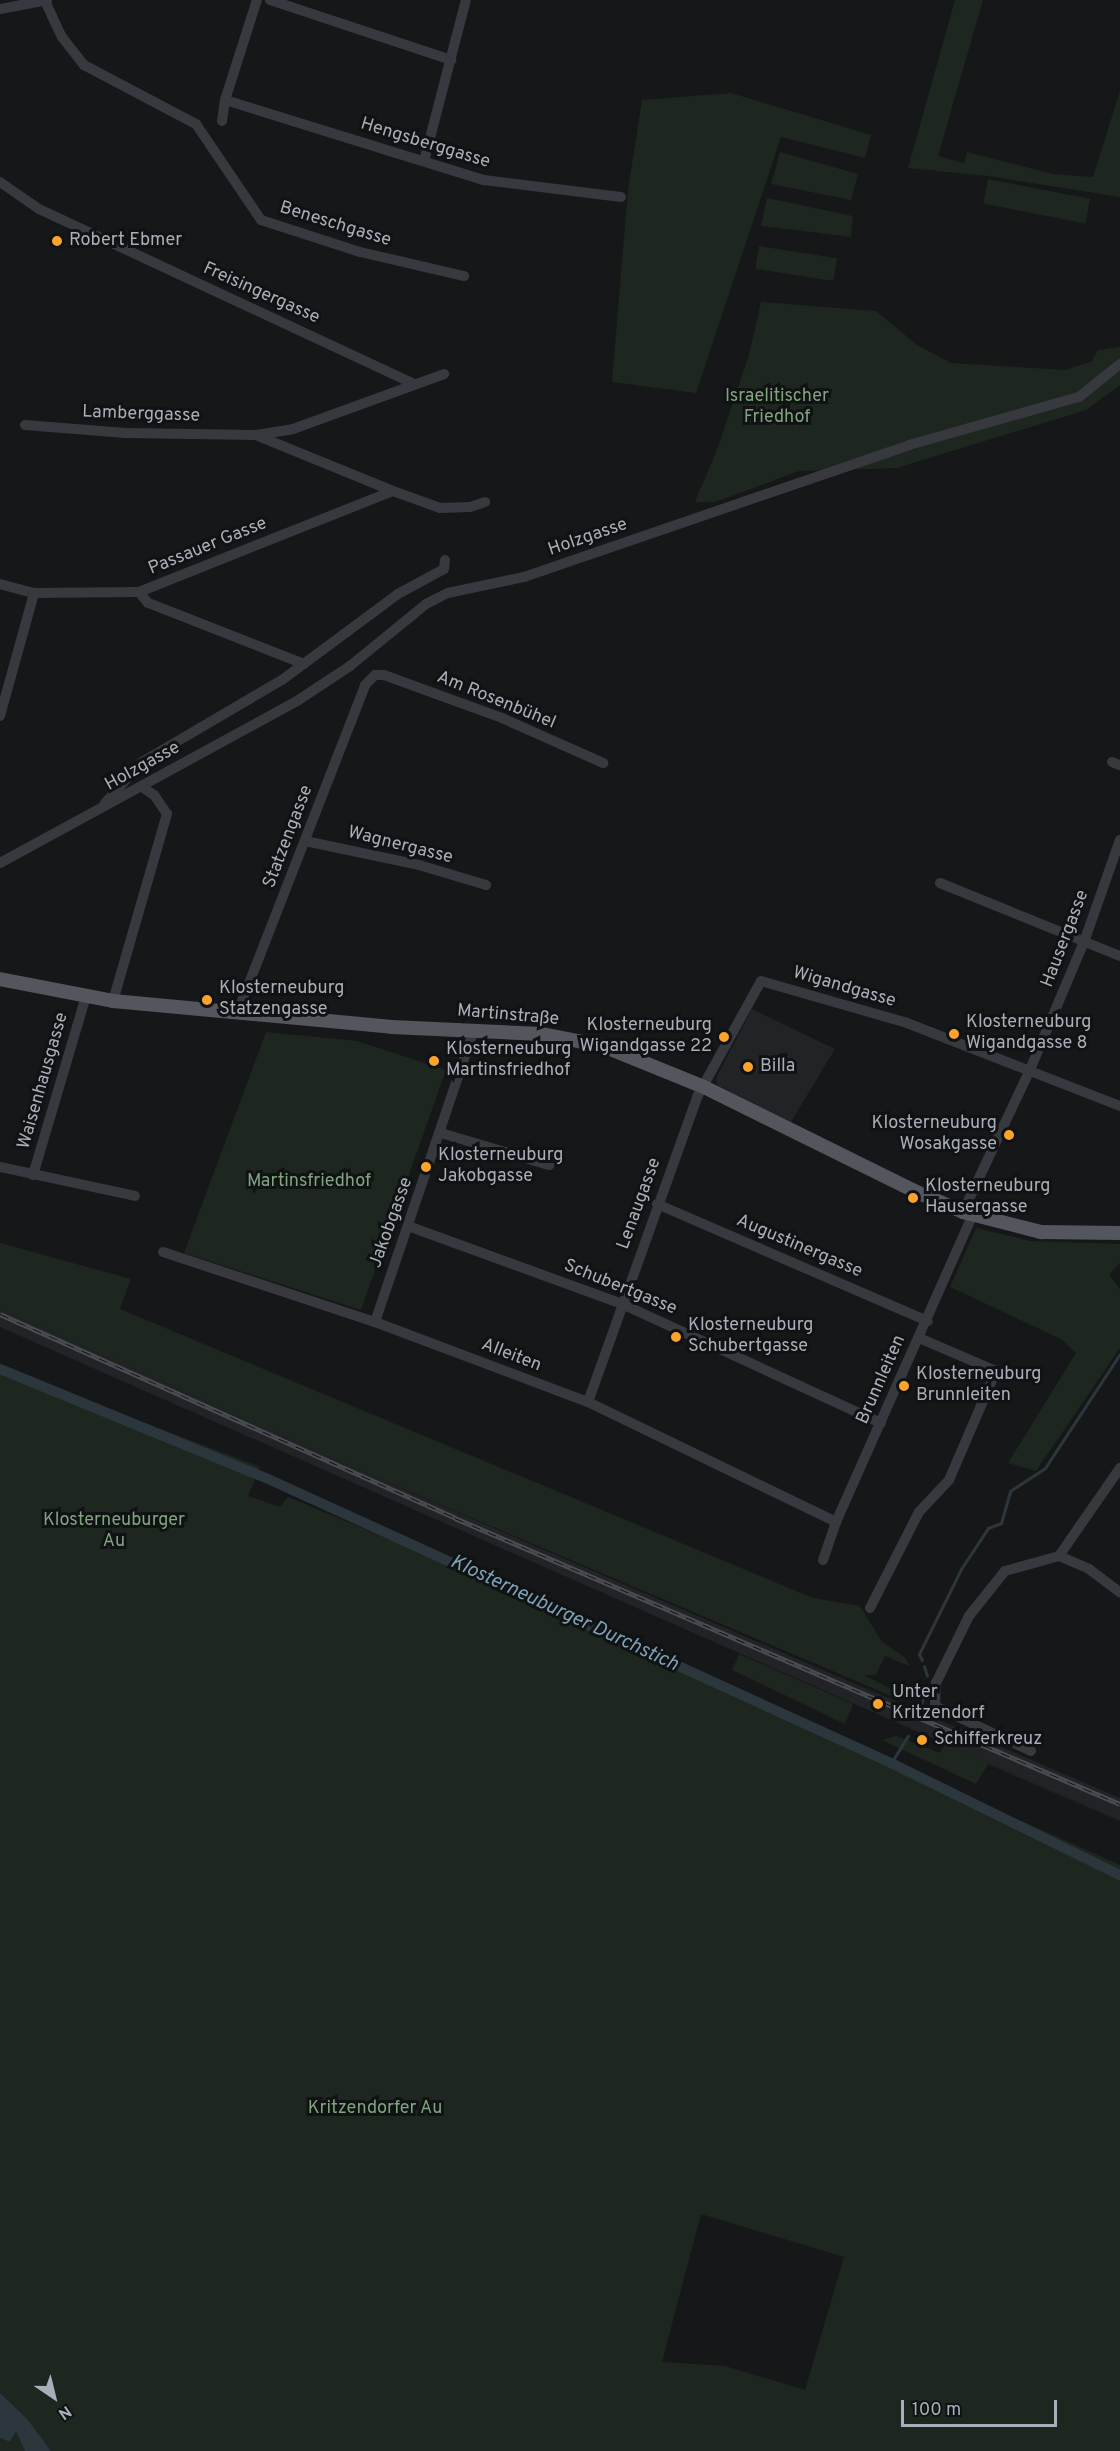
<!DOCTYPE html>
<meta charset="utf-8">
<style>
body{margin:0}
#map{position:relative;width:1120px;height:2451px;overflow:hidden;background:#161719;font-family:Overpass,sans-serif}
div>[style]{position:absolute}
.built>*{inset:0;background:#222326}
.green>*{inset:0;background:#1e271f;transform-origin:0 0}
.water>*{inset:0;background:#2c373d}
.stream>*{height:3px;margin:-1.5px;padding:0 1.5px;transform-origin:1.5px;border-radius:1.5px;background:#2c373d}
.canal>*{height:10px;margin:-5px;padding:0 5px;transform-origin:5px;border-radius:5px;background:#2c373d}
.minor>*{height:10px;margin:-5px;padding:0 5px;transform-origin:5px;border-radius:5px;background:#37393e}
.major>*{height:14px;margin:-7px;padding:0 7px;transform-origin:7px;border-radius:7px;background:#53565d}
.rail>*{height:5px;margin-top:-2.5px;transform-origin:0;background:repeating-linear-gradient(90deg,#111214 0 9px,#4a4d53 0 18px);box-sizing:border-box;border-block:2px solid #4a4d53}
.dots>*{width:16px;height:16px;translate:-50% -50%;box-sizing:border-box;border:3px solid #111214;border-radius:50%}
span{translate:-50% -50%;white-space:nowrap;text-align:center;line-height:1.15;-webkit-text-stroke:6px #111214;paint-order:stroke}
.street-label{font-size:18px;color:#a8afb9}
.poi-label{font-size:18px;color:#a8afb9}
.left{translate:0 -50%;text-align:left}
.right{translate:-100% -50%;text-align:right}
.park-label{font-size:18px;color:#7fa57e}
.water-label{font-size:20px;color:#7da1b6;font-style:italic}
.north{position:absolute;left:24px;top:2367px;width:60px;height:60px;-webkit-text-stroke:4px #111214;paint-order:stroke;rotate:145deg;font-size:16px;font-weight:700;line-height:24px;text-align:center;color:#a8afb9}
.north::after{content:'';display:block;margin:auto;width:21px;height:27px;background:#a8afb9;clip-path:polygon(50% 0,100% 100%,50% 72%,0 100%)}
.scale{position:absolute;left:901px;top:2400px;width:156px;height:27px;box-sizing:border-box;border:3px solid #a8afb9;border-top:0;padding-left:8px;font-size:18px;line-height:21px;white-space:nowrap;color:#a8afb9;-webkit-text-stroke:4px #111214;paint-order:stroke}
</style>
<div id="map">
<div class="built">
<i style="clip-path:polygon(752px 1009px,835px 1049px,791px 1122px,717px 1085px,716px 1078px)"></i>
<i style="clip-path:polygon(0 1309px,352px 1467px,1120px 1798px,1120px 1821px,0 1327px)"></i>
</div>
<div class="green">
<i style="clip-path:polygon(955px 0,983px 0,938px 156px,964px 163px,967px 152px,1053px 174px,1093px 177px,1120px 91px,1120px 197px,988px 176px,908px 168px)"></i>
<i style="clip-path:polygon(731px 93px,871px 135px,865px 158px,781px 137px,696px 393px,612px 382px,628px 190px,642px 100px)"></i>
<i style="clip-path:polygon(780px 152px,858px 174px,851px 200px,771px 184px)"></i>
<i style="left:988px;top:179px;width:104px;height:25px;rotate:11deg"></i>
<i style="clip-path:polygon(767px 198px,853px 216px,851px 237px,761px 226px)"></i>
<i style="left:759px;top:246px;width:79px;height:23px;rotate:9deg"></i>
<i style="clip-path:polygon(761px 302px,876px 311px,917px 345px,951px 363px,1066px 370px,1092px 361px,1098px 350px,1120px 347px,1120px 385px,1086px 410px,897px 468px,799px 471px,715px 502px,695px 502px,718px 447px,749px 355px)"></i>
<i style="clip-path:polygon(266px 1032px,357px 1041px,446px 1070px,361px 1310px,184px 1253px)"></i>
<i style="clip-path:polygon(976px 1228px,1030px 1241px,1120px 1244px,1120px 1263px,1109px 1275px,1120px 1289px,1120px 1348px,1036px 1471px,1008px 1463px,1076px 1353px,1061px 1339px,950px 1287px)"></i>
<i style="clip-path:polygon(0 1243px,131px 1279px,120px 1309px,813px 1598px,860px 1606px,882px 1642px,906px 1658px,909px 1666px,885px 1656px,876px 1675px,864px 1675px,898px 1693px,896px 1698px,352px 1467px,0 1309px)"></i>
<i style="clip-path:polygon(evenodd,0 1367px,260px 1467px,248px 1496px,280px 1507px,288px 1497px,429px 1556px,1120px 1865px,1120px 2451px,51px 2451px,0 2393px,0 1367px,701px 2214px,844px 2257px,805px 2390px,725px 2366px,662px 2362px,701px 2214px)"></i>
<i style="clip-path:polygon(739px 1654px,853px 1704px,845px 1724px,732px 1670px)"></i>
<i style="clip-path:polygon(896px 1736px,940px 1753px,945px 1743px,1120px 1822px,988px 1764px,976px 1784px,882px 1740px)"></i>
<i style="clip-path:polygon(16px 2430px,25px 2451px,0 2451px,0 2438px,10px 2442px)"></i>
</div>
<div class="water">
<i style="clip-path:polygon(0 2393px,27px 2419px,51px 2451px,25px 2451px,16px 2431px,10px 2442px,0 2438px)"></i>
</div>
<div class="stream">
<i style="left:922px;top:1660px;width:7px;rotate:-117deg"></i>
<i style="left:919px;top:1654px;width:95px;rotate:-63.7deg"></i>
<i style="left:961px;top:1569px;width:49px;rotate:-56.6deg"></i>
<i style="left:988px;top:1528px;width:14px;rotate:-21deg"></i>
<i style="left:1001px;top:1523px;width:33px;rotate:-74deg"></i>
<i style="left:1010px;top:1491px;width:42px;rotate:-33.3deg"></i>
<i style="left:1045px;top:1468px;width:136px;rotate:-56.7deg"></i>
<i style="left:924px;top:1666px;width:10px;rotate:73deg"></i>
<i style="left:918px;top:1710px;width:27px;rotate:-66deg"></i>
<i style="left:891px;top:1763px;width:32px;rotate:-58deg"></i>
</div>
<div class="canal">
<i style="left:0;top:1369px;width:287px;rotate:22.3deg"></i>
<i style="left:266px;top:1478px;width:687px;rotate:24.51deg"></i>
<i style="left:891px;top:1763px;width:255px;rotate:26.1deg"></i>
</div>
<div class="minor">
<i style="left:270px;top:0;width:191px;rotate:18.3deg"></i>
<i style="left:45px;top:1px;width:40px;rotate:65deg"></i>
<i style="left:62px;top:37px;width:36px;rotate:52deg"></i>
<i style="left:84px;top:65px;width:127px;rotate:27.8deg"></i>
<i style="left:196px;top:124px;width:116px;rotate:55.9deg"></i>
<i style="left:261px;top:220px;width:104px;rotate:17.9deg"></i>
<i style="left:360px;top:252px;width:107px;rotate:13deg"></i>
<i style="left:0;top:9px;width:48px;rotate:-10.8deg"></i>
<i style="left:225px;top:100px;width:271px;rotate:17.2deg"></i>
<i style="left:484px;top:180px;width:138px;rotate:7.1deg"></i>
<i style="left:222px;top:121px;width:21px;rotate:-82deg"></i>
<i style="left:225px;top:100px;width:105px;rotate:-72.3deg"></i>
<i style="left:424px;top:161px;width:166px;rotate:-75.4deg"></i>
<i style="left:0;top:182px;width:47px;rotate:34.7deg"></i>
<i style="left:39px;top:209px;width:414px;rotate:25deg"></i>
<i style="left:25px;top:425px;width:101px;rotate:4.5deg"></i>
<i style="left:126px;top:433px;width:130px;rotate:0.9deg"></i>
<i style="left:393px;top:491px;width:148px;rotate:-157.8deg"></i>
<i style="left:256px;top:435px;width:37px;rotate:-9deg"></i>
<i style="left:293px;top:429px;width:161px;rotate:-20deg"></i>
<i style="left:0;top:584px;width:35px;rotate:15deg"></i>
<i style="left:34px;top:593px;width:105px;rotate:-0.5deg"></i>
<i style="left:304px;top:664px;width:168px;rotate:-158.6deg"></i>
<i style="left:148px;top:603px;width:14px;rotate:-129deg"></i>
<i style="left:139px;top:592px;width:273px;rotate:-21.7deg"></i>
<i style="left:393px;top:491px;width:50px;rotate:19.9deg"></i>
<i style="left:440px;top:508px;width:30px;rotate:-2deg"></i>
<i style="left:470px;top:507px;width:16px;rotate:-18deg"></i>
<i style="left:0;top:716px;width:128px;rotate:-74.5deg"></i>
<i style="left:1112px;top:762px;width:9px;rotate:21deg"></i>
<i style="left:105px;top:803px;width:55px;rotate:-47.9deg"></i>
<i style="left:142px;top:762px;width:162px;rotate:-30.4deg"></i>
<i style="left:282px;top:680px;width:144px;rotate:-36.6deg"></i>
<i style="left:398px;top:594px;width:52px;rotate:-28.5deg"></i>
<i style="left:444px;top:569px;width:9px;rotate:-84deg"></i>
<i style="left:305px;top:841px;width:116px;rotate:11.9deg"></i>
<i style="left:419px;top:865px;width:70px;rotate:16.6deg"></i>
<i style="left:0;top:863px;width:338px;rotate:-28.6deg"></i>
<i style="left:297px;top:701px;width:64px;rotate:-33.4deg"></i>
<i style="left:350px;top:666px;width:98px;rotate:-39.2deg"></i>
<i style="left:426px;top:604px;width:25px;rotate:-27deg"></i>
<i style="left:448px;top:593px;width:78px;rotate:-11.9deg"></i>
<i style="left:524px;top:577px;width:407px;rotate:-18.9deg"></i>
<i style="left:909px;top:445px;width:177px;rotate:-15.8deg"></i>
<i style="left:1079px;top:397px;width:53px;rotate:-38.8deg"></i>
<i style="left:940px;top:883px;width:194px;rotate:22.1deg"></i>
<i style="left:113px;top:1001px;width:195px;rotate:-73.9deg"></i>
<i style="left:167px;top:814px;width:23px;rotate:-124deg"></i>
<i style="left:154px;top:795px;width:14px;rotate:-146deg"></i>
<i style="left:237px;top:1014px;width:353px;rotate:-68.7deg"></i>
<i style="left:365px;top:685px;width:14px;rotate:-45deg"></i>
<i style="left:375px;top:675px;width:9px"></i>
<i style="left:384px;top:675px;width:126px;rotate:20deg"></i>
<i style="left:502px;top:718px;width:111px;rotate:24deg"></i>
<i style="left:441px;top:1133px;width:113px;rotate:16.5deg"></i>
<i style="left:0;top:1167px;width:138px;rotate:12.1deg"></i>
<i style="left:33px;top:1175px;width:187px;rotate:-73.5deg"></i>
<i style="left:657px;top:1204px;width:295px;rotate:23.4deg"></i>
<i style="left:963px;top:1212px;width:155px;rotate:-64.8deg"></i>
<i style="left:1029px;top:1072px;width:141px;rotate:-67.1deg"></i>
<i style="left:1084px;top:942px;width:108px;rotate:-70.6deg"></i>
<i style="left:408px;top:1226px;width:228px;rotate:20deg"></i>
<i style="left:622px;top:1304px;width:285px;rotate:24.7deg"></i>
<i style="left:163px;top:1252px;width:223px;rotate:18.3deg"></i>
<i style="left:375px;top:1322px;width:228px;rotate:20.6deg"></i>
<i style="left:588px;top:1402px;width:276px;rotate:25.8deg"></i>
<i style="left:375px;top:1322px;width:306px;rotate:-71.3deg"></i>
<i style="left:588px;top:1402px;width:324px;rotate:-70.3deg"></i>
<i style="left:697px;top:1097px;width:132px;rotate:-61.1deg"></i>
<i style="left:761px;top:981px;width:152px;rotate:16deg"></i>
<i style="left:907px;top:1023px;width:229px;rotate:21.3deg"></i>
<i style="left:1059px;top:1556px;width:33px;rotate:23deg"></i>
<i style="left:1089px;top:1569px;width:39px;rotate:37deg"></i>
<i style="left:823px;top:1560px;width:40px;rotate:-71.1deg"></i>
<i style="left:836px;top:1522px;width:336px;rotate:-66deg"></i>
<i style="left:870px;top:1608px;width:108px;rotate:-63deg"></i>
<i style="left:919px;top:1512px;width:44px;rotate:-46.8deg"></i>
<i style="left:949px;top:1480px;width:119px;rotate:-66.7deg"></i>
<i style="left:996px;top:1371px;width:84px;rotate:-156.8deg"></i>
<i style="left:1031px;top:1751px;width:106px;rotate:-154.9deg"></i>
<i style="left:935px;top:1706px;width:23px;rotate:-88deg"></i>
<i style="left:936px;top:1683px;width:75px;rotate:-63.8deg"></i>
<i style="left:969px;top:1616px;width:58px;rotate:-51.3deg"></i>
<i style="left:1005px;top:1571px;width:56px;rotate:-15.5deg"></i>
<i style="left:1059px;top:1556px;width:107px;rotate:-55.3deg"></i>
</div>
<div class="major">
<i style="left:0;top:979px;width:115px;rotate:11deg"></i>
<i style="left:113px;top:1001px;width:280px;rotate:5.3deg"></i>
<i style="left:392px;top:1027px;width:150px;rotate:2.7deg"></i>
<i style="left:542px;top:1034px;width:62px;rotate:11.1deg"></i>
<i style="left:603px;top:1046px;width:109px;rotate:22.1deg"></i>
<i style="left:704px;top:1087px;width:232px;rotate:26.3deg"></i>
<i style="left:912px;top:1190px;width:56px;rotate:23.3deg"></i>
<i style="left:963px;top:1212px;width:81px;rotate:14.4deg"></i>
<i style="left:1041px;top:1232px;width:79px;rotate:0.7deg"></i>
</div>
<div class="rail">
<i style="left:0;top:1314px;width:499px;rotate:24.1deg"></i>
<i style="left:455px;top:1518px;width:724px;rotate:23.27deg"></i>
</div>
<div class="dots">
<i style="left:57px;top:241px;background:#fba32c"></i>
<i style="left:207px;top:1000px;background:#fba32c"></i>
<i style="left:954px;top:1034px;background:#fba32c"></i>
<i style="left:724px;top:1037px;background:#fba32c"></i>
<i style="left:434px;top:1061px;background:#fba32c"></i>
<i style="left:748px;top:1067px;background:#fba32c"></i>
<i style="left:1009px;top:1135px;background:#fba32c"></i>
<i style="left:426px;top:1167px;background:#fba32c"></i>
<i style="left:913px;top:1198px;background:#fba32c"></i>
<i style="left:676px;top:1337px;background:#fba32c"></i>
<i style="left:904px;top:1386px;background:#fba32c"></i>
<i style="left:878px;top:1704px;background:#fba32c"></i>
<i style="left:922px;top:1740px;background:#fba32c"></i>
</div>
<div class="street-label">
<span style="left:425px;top:144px;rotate:17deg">Hengsberggasse</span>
<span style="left:335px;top:225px;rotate:17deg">Beneschgasse</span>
<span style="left:261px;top:294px;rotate:24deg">Freisingergasse</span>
<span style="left:141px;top:415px;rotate:2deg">Lamberggasse</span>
<span style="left:588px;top:538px;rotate:-19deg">Holzgasse</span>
<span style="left:208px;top:547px;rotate:-22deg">Passauer Gasse</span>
<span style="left:496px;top:701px;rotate:22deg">Am Rosenbühel</span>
<span style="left:143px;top:767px;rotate:-29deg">Holzgasse</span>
<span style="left:289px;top:837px;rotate:-69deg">Statzengasse</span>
<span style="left:400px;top:846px;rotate:14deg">Wagnergasse</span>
<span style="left:1066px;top:939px;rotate:-69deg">Hausergasse</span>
<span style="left:844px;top:988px;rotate:16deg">Wigandgasse</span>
<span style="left:508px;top:1016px;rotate:5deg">Martinstraße</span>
<span style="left:44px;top:1081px;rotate:-74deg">Waisenhausgasse</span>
<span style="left:640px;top:1204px;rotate:-70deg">Lenaugasse</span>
<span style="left:392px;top:1223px;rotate:-70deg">Jakobgasse</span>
<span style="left:799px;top:1247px;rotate:23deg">Augustinergasse</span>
<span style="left:620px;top:1288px;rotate:22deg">Schubertgasse</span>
<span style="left:511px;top:1356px;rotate:21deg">Alleiten</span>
<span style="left:882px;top:1380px;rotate:-66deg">Brunnleiten</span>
</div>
<div class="poi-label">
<span class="left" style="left:69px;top:241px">Robert Ebmer</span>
<span class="left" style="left:219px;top:1000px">Klosterneuburg<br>Statzengasse</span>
<span class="left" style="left:966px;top:1034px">Klosterneuburg<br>Wigandgasse 8</span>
<span class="right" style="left:712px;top:1037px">Klosterneuburg<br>Wigandgasse 22</span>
<span class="left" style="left:446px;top:1061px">Klosterneuburg<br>Martinsfriedhof</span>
<span class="left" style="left:760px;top:1067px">Billa</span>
<span class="right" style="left:997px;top:1135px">Klosterneuburg<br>Wosakgasse</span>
<span class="left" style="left:438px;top:1167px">Klosterneuburg<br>Jakobgasse</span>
<span class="left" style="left:925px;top:1198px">Klosterneuburg<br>Hausergasse</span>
<span class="left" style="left:688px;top:1337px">Klosterneuburg<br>Schubertgasse</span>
<span class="left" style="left:916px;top:1386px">Klosterneuburg<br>Brunnleiten</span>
<span class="left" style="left:892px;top:1704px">Unter<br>Kritzendorf</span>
<span class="left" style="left:934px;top:1740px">Schifferkreuz</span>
</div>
<div class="park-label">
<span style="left:777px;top:408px">Israelitischer<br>Friedhof</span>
<span style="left:309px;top:1182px">Martinsfriedhof</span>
<span style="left:114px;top:1532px">Klosterneuburger<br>Au</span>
<span style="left:375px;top:2109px">Kritzendorfer Au</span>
</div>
<div class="water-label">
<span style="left:564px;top:1614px;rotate:25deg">Klosterneuburger Durchstich</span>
</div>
<div class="north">N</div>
<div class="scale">100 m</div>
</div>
